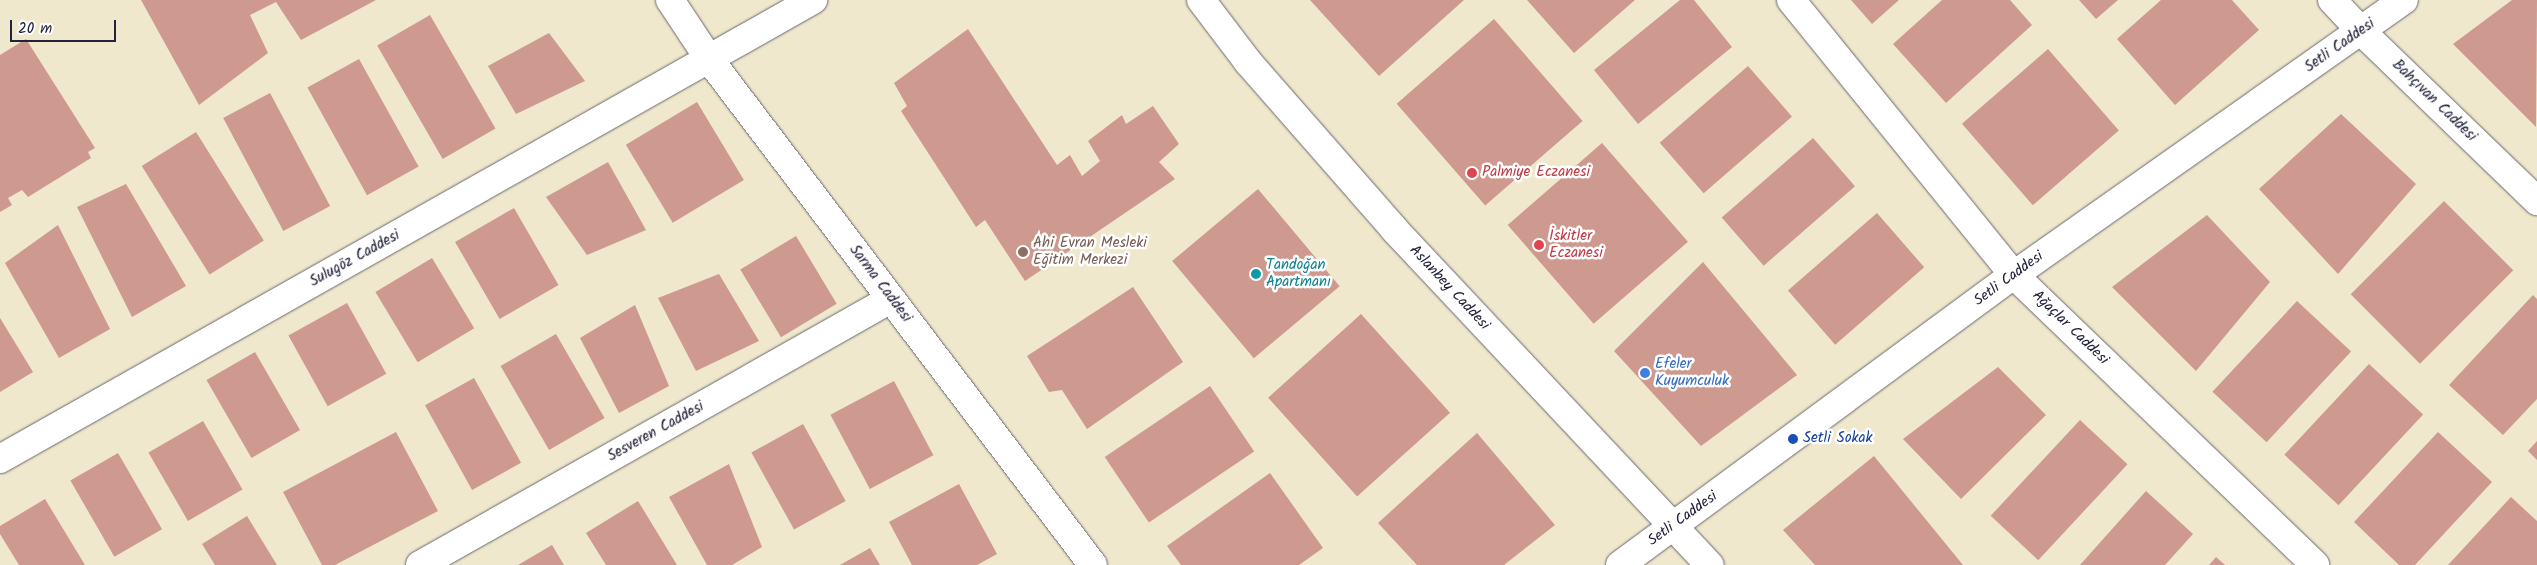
<!DOCTYPE html>
<meta charset="utf-8">
<style>
body{margin:0}
#map{position:relative;width:2537px;height:565px;overflow:hidden;background:#efe8cd;font-family:Kalam,sans-serif}
div>[style]{position:absolute}
.building>*{inset:0;background:#ce998e;transform-origin:0 0}
.roads{filter:drop-shadow(0 0 1px #6a676e) drop-shadow(0 0 1px #6a676e)}
.minor>*{height:28px;margin:-14px;padding:0 14px;transform-origin:14px;border-radius:14px;background:#fff}
.dots>*{width:14px;height:14px;translate:-50% -50%;box-sizing:border-box;border:2px solid #fff;border-radius:50%}
span{translate:-50% -50%;white-space:nowrap;text-align:center;line-height:1.15;-webkit-text-stroke:5px #fff;paint-order:stroke}
.street-label{font-size:15px;color:#22223b}
.health-label{font-size:15px;color:#be3a42}
.left{translate:0 -50%;text-align:left}
.education-label{font-size:15px;color:#785e54}
.culture-label{font-size:15px;color:#0d838f}
.shop-label{font-size:15px;color:#366cbe}
.transit-label{font-size:15px;color:#164399}
.scale{position:absolute;left:10px;top:20px;width:106px;height:22px;box-sizing:border-box;border:2px solid #22223b;border-top:0;padding-left:6px;font-size:15px;line-height:18px;white-space:nowrap;color:#22223b;-webkit-text-stroke:4px #fff;paint-order:stroke}
</style>
<div id="map">
<div class="building">
<i style="clip-path:polygon(141px 0,376px 0,301px 40px,276px 2px,250px 15px,268px 53px,199px 105px)"></i>
<i style="clip-path:polygon(1310px 0,1464px 0,1379px 76px)"></i>
<i style="clip-path:polygon(1527px 0,1635px 0,1574px 53px)"></i>
<i style="clip-path:polygon(1680px 0,1694px 0,1732px 47px,1638px 124px,1594px 70px)"></i>
<i style="clip-path:polygon(1851px 0,1899px 0,1872px 24px)"></i>
<i style="clip-path:polygon(1942px 0,2010px 0,2032px 25px,1946px 103px,1893px 44px)"></i>
<i style="clip-path:polygon(2079px 0,2118px 0,2096px 19px)"></i>
<i style="clip-path:polygon(2161px 0,2232px 0,2259px 30px,2175px 105px,2117px 39px)"></i>
<i style="clip-path:polygon(2512px 0,2537px 0,2536px 127px,2453px 44px)"></i>
<i style="left:430px;top:15px;width:131px;height:61px;rotate:60deg"></i>
<i style="left:1494px;top:19px;width:135px;height:129px;rotate:49deg"></i>
<i style="clip-path:polygon(968px 29px,1057px 165px,1070px 155px,1082px 176px,1100px 161px,1088px 141px,1122px 115px,1126px 124px,1153px 106px,1179px 144px,1159px 162px,1175px 179px,1025px 281px,985px 220px,976px 227px,901px 111px,907px 106px,894px 83px)"></i>
<i style="clip-path:polygon(549px 33px,585px 81px,516px 114px,488px 66px)"></i>
<i style="clip-path:polygon(26px 39px,95px 148px,88px 152px,91px 158px,28px 197px,22px 190px,8px 198px,12px 205px,0 212px,0 55px)"></i>
<i style="left:2048px;top:49px;width:108px;height:114px;rotate:49deg"></i>
<i style="left:359px;top:59px;width:123px;height:59px;rotate:61deg"></i>
<i style="left:1748px;top:66px;width:67px;height:117px;rotate:49deg"></i>
<i style="left:270px;top:93px;width:128px;height:53px;rotate:62deg"></i>
<i style="left:697px;top:102px;width:91px;height:83px;rotate:59deg"></i>
<i style="clip-path:polygon(2341px 114px,2416px 184px,2338px 274px,2259px 189px)"></i>
<i style="left:196px;top:132px;width:128px;height:64px;rotate:58deg"></i>
<i style="left:1813px;top:138px;width:64px;height:121px;rotate:49deg"></i>
<i style="left:1602px;top:143px;width:131px;height:125px;rotate:49deg"></i>
<i style="clip-path:polygon(608px 162px,646px 230px,587px 255px,546px 197px)"></i>
<i style="clip-path:polygon(126px 184px,186px 286px,132px 317px,77px 207px)"></i>
<i style="left:1258px;top:189px;width:127px;height:112px;rotate:50deg"></i>
<i style="left:2444px;top:201px;width:98px;height:132px;rotate:45deg"></i>
<i style="left:514px;top:208px;width:89px;height:68px;rotate:60deg"></i>
<i style="left:1877px;top:213px;width:72px;height:118px;rotate:49deg"></i>
<i style="clip-path:polygon(2207px 215px,2270px 282px,2196px 371px,2112px 287px)"></i>
<i style="clip-path:polygon(58px 225px,110px 329px,59px 358px,5px 263px)"></i>
<i style="left:796px;top:236px;width:79px;height:65px;rotate:59deg"></i>
<i style="left:432px;top:258px;width:82px;height:66px;rotate:59deg"></i>
<i style="clip-path:polygon(1703px 262px,1797px 375px,1701px 446px,1614px 351px)"></i>
<i style="clip-path:polygon(719px 274px,759px 341px,696px 371px,658px 298px)"></i>
<i style="clip-path:polygon(1133px 287px,1183px 362px,1087px 429px,1062px 390px,1049px 392px,1027px 356px)"></i>
<i style="clip-path:polygon(2533px 295px,2537px 299px,2537px 399px,2503px 435px,2449px 385px)"></i>
<i style="left:2297px;top:301px;width:74px;height:124px;rotate:43deg"></i>
<i style="left:347px;top:303px;width:81px;height:67px;rotate:61deg"></i>
<i style="clip-path:polygon(635px 305px,669px 386px,619px 413px,580px 338px)"></i>
<i style="left:1361px;top:314px;width:133px;height:125px;rotate:48deg"></i>
<i style="clip-path:polygon(0 318px,33px 372px,0 392px)"></i>
<i style="left:556px;top:334px;width:97px;height:64px;rotate:60deg"></i>
<i style="left:255px;top:352px;width:90px;height:56px;rotate:60deg"></i>
<i style="left:2369px;top:364px;width:74px;height:124px;rotate:43deg"></i>
<i style="clip-path:polygon(1998px 367px,2046px 415px,1961px 499px,1903px 439px)"></i>
<i style="left:474px;top:378px;width:97px;height:56px;rotate:61deg"></i>
<i style="left:894px;top:381px;width:84px;height:72px;rotate:62deg"></i>
<i style="left:1210px;top:386px;width:79px;height:127px;rotate:56deg"></i>
<i style="left:2080px;top:420px;width:65px;height:131px;rotate:43deg"></i>
<i style="left:203px;top:421px;width:79px;height:63px;rotate:60deg"></i>
<i style="left:803px;top:424px;width:88px;height:59px;rotate:61deg"></i>
<i style="clip-path:polygon(396px 432px,438px 511px,335px 565px,322px 565px,283px 492px)"></i>
<i style="clip-path:polygon(2438px 432px,2492px 482px,2415px 565px,2399px 565px,2354px 522px)"></i>
<i style="clip-path:polygon(1477px 433px,1555px 525px,1504px 565px,1417px 565px,1378px 523px)"></i>
<i style="clip-path:polygon(2537px 441px,2537px 460px,2528px 451px)"></i>
<i style="left:118px;top:453px;width:88px;height:55px;rotate:60deg"></i>
<i style="clip-path:polygon(1874px 456px,1963px 565px,1815px 565px,1783px 530px)"></i>
<i style="clip-path:polygon(729px 464px,762px 547px,732px 565px,707px 565px,669px 497px)"></i>
<i style="clip-path:polygon(1270px 473px,1323px 548px,1299px 565px,1181px 565px,1167px 546px)"></i>
<i style="clip-path:polygon(959px 484px,997px 554px,977px 565px,912px 565px,889px 522px)"></i>
<i style="clip-path:polygon(2146px 491px,2193px 534px,2165px 565px,2080px 565px)"></i>
<i style="clip-path:polygon(2511px 497px,2537px 521px,2537px 565px,2448px 565px)"></i>
<i style="clip-path:polygon(45px 499px,85px 565px,19px 565px,0 534px,0 526px)"></i>
<i style="clip-path:polygon(638px 501px,677px 565px,606px 565px,586px 533px)"></i>
<i style="clip-path:polygon(247px 516px,277px 565px,215px 565px,202px 544px)"></i>
<i style="clip-path:polygon(552px 545px,564px 565px,518px 565px)"></i>
<i style="clip-path:polygon(870px 548px,880px 565px,840px 565px)"></i>
<i style="clip-path:polygon(2216px 557px,2225px 565px,2209px 565px)"></i>
</div>
<div class="roads">
<div class="minor">
<i style="left:670px;top:0;width:71px;rotate:56.5deg"></i>
<i style="left:709px;top:59px;width:635px;rotate:52.81deg"></i>
<i style="left:1201px;top:0;width:78px;rotate:52.8deg"></i>
<i style="left:1248px;top:62px;width:222px;rotate:48.8deg"></i>
<i style="left:1394px;top:229px;width:461px;rotate:46.8deg"></i>
<i style="left:1791px;top:0;width:354px;rotate:51deg"></i>
<i style="left:2014px;top:275px;width:418px;rotate:43.9deg"></i>
<i style="left:2332px;top:0;width:42px;rotate:46.9deg"></i>
<i style="left:2361px;top:31px;width:245px;rotate:44deg"></i>
<i style="left:0;top:459px;width:934px;rotate:-29.45deg"></i>
<i style="left:420px;top:565px;width:541px;rotate:-29.46deg"></i>
<i style="left:1620px;top:565px;width:489px;rotate:-36.4deg"></i>
<i style="left:2014px;top:275px;width:477px;rotate:-35.2deg"></i>
</div>
</div>
<div class="dots">
<i style="left:1472px;top:173px;background:#e0444e"></i>
<i style="left:1539px;top:245px;background:#e0444e"></i>
<i style="left:1023px;top:252px;background:#8d6e63"></i>
<i style="left:1256px;top:274px;background:#0f9aa8"></i>
<i style="left:1645px;top:373px;background:#3f7fe0"></i>
<i style="left:1793px;top:439px;background:#1a4fb4"></i>
</div>
<div class="street-label">
<span style="left:2340px;top:46px;rotate:-35deg">Setli Caddesi</span>
<span style="left:2434px;top:101px;rotate:44deg">Bahçıvan Caddesi</span>
<span style="left:355px;top:259px;rotate:-29deg">Sulugöz Caddesi</span>
<span style="left:2009px;top:279px;rotate:-36deg">Setli Caddesi</span>
<span style="left:880px;top:284px;rotate:53deg">Sarma Caddesi</span>
<span style="left:1449px;top:288px;rotate:47deg">Aslanbey Caddesi</span>
<span style="left:2070px;top:328px;rotate:44deg">Ağaçlar Caddesi</span>
<span style="left:656px;top:432px;rotate:-29deg">Sesveren Caddesi</span>
<span style="left:1683px;top:519px;rotate:-36deg">Setli Caddesi</span>
</div>
<div class="health-label">
<span class="left" style="left:1482px;top:173px">Palmiye Eczanesi</span>
<span class="left" style="left:1549px;top:245px">İskitler<br>Eczanesi</span>
</div>
<div class="education-label">
<span class="left" style="left:1033px;top:252px">Ahi Evran Mesleki<br>Eğitim Merkezi</span>
</div>
<div class="culture-label">
<span class="left" style="left:1266px;top:274px">Tandoğan<br>Apartmanı</span>
</div>
<div class="shop-label">
<span class="left" style="left:1655px;top:373px">Efeler<br>Kuyumculuk</span>
</div>
<div class="transit-label">
<span class="left" style="left:1803px;top:439px">Setli Sokak</span>
</div>
<div class="scale">20 m</div>
</div>
